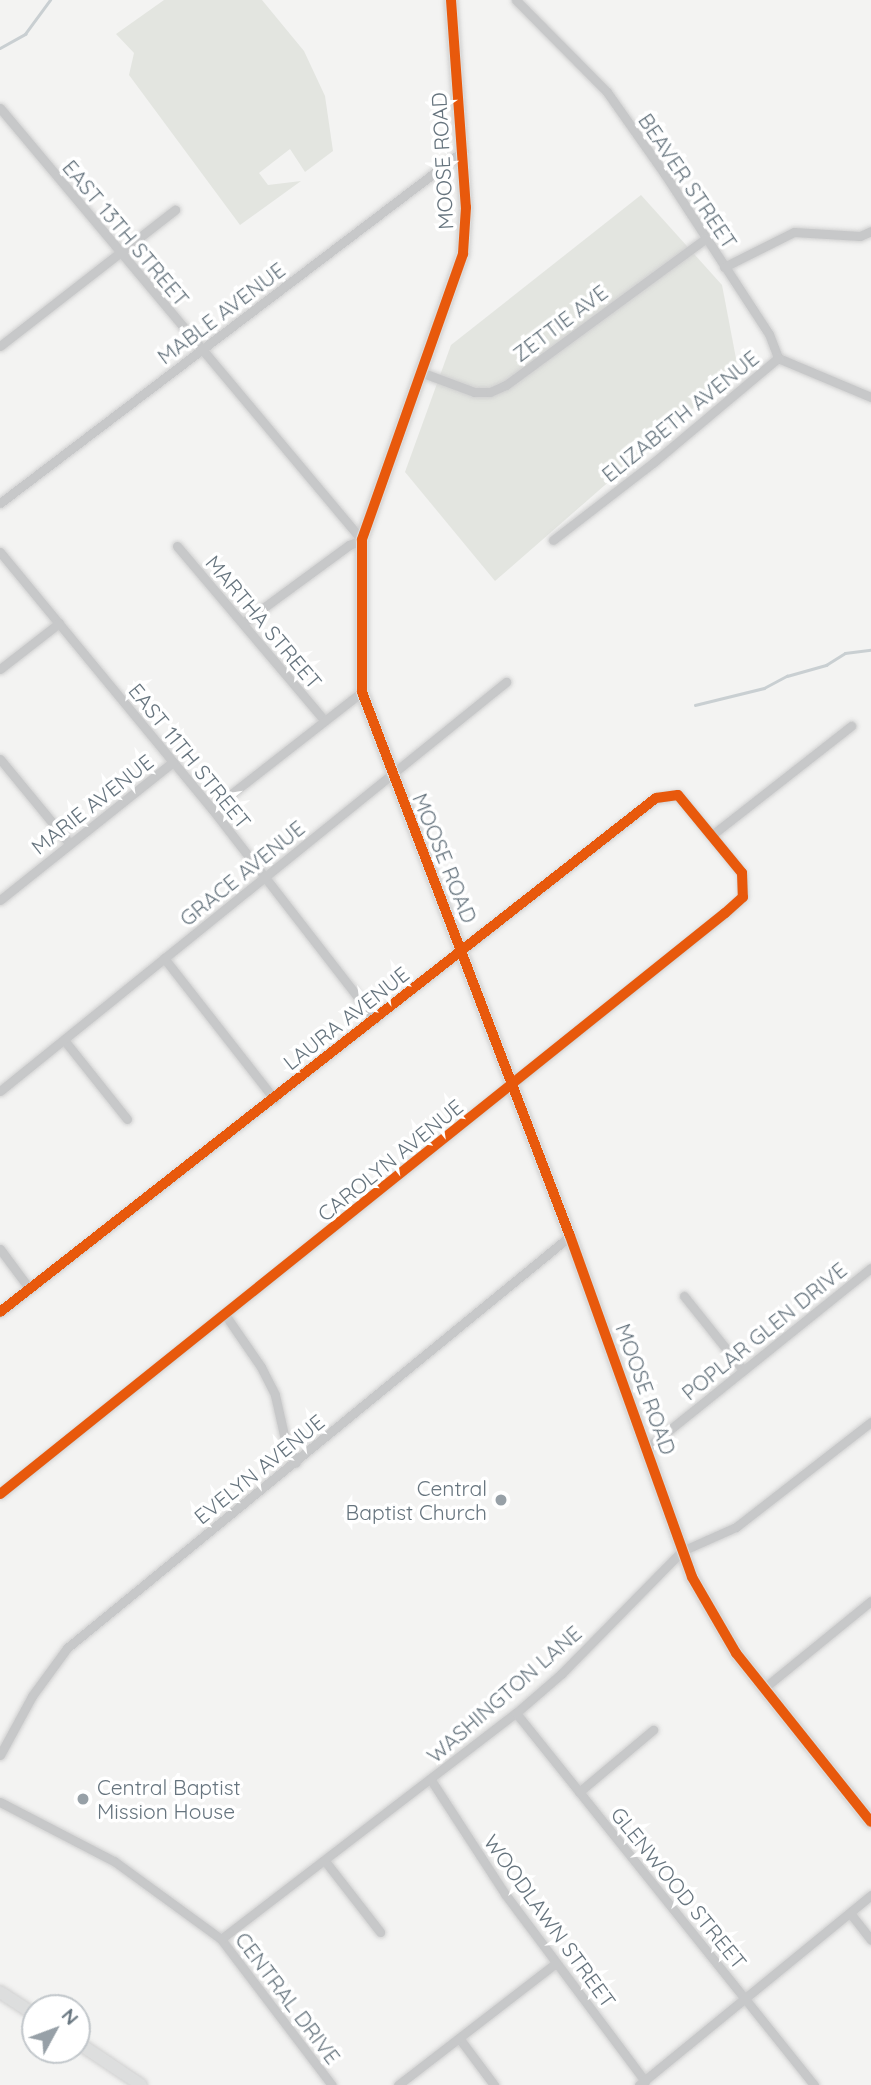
<!DOCTYPE html>
<style>
body{margin:0}
#map{position:relative;width:871px;height:2085px;overflow:hidden;background:#f3f3f2;font-family:Quicksand,sans-serif}
div>[style]{position:absolute}
.green>*{inset:0;background:#e3e5e0}
.stream>*{height:2.5px;margin:-1.25px;padding:0 1.25px;transform-origin:1.25px;border-radius:1.25px;background:#c9cfd2}
.roads{filter:drop-shadow(0 0 2px #d0d0d0) drop-shadow(0 0 2px #d0d0d0)}
.street>*{height:9px;margin:-4.5px;padding:0 4.5px;transform-origin:4.5px;border-radius:4.5px;background:#c7c8c9}
.secondary>*{height:12px;margin:-6px;padding:0 6px;transform-origin:6px;border-radius:6px;background:#dddede}
.cycleway>*{height:10px;margin:-5px;padding:0 5px;transform-origin:5px;border-radius:5px;background:#e8590c}
.dots>*{width:19px;height:19px;translate:-50% -50%;box-sizing:border-box;border:4px solid #fff;border-radius:50%}
span{translate:-50% -50%;white-space:nowrap;text-align:center;line-height:1.15;-webkit-text-stroke:7px #fff;paint-order:stroke}
.street-label{font-size:21px;color:#66747e}
.poi-label{font-size:21px;color:#66747e}
.right{translate:-100% -50%;text-align:right}
.left{translate:0 -50%;text-align:left}
.north{position:absolute;left:21px;top:1994px;width:70px;height:70px;box-sizing:border-box;background:#fff;border:2px solid #c2c7cb;border-radius:50%;rotate:49deg;font-size:19px;font-weight:700;line-height:28px;text-align:center;color:#66747e}
.north::after{content:'';display:block;margin:auto;width:24px;height:32px;background:#97a0a7;clip-path:polygon(50% 0,100% 100%,50% 72%,0 100%)}
</style>
<div id="map">
<div class="green">
<i style="clip-path:polygon(164px 0,262px 0,304px 51px,325px 96px,333px 151px,305px 172px,290px 149px,259px 173px,268px 185px,301px 181px,240px 225px,129px 75px,134px 53px,116px 34px)"></i>
<i style="clip-path:polygon(641px 195px,722px 285px,738px 369px,495px 581px,405px 472px,451px 345px)"></i>
</div>
<div class="stream">
<i style="left:0;top:48px;width:29px;rotate:-29deg"></i>
<i style="left:25px;top:34px;width:42px;rotate:-53.7deg"></i>
<i style="left:695px;top:705px;width:71px;rotate:-13.8deg"></i>
<i style="left:764px;top:688px;width:26px;rotate:-28deg"></i>
<i style="left:787px;top:676px;width:41px;rotate:-15.8deg"></i>
<i style="left:826px;top:665px;width:22px;rotate:-32deg"></i>
<i style="left:845px;top:653px;width:26px;rotate:-7deg"></i>
</div>
<div class="roads">
<div class="street">
<i style="left:516px;top:0;width:129px;rotate:45.3deg"></i>
<i style="left:607px;top:92px;width:99px;rotate:54.9deg"></i>
<i style="left:664px;top:173px;width:192px;rotate:56.9deg"></i>
<i style="left:769px;top:334px;width:26px;rotate:69deg"></i>
<i style="left:0;top:108px;width:564px;rotate:50.04deg"></i>
<i style="left:362px;top:540px;width:14px;rotate:159deg"></i>
<i style="left:349px;top:545px;width:132px;rotate:143.7deg"></i>
<i style="left:724px;top:267px;width:78px;rotate:-26.6deg"></i>
<i style="left:794px;top:232px;width:66px;rotate:3.5deg"></i>
<i style="left:860px;top:236px;width:12px;rotate:-24deg"></i>
<i style="left:0;top:346px;width:222px;rotate:-37.9deg"></i>
<i style="left:778px;top:358px;width:101px;rotate:22.8deg"></i>
<i style="left:423px;top:373px;width:54px;rotate:20.4deg"></i>
<i style="left:474px;top:392px;width:16px"></i>
<i style="left:490px;top:392px;width:17px;rotate:-24deg"></i>
<i style="left:506px;top:385px;width:248px;rotate:-36.3deg"></i>
<i style="left:0;top:503px;width:582px;rotate:-37.24deg"></i>
<i style="left:553px;top:540px;width:128px;rotate:-37.7deg"></i>
<i style="left:654px;top:462px;width:162px;rotate:-40deg"></i>
<i style="left:177px;top:546px;width:228px;rotate:49.8deg"></i>
<i style="left:0;top:552px;width:333px;rotate:50.5deg"></i>
<i style="left:212px;top:809px;width:266px;rotate:52.2deg"></i>
<i style="left:0;top:669px;width:75px;rotate:-37.9deg"></i>
<i style="left:0;top:759px;width:109px;rotate:50.6deg"></i>
<i style="left:212px;top:809px;width:190px;rotate:-38deg"></i>
<i style="left:712px;top:835px;width:177px;rotate:-38.1deg"></i>
<i style="left:0;top:900px;width:221px;rotate:-38.6deg"></i>
<i style="left:164px;top:958px;width:179px;rotate:52deg"></i>
<i style="left:64px;top:1040px;width:101px;rotate:51.4deg"></i>
<i style="left:0;top:1091px;width:651px;rotate:-38.95deg"></i>
<i style="left:0;top:1249px;width:49px;rotate:53.4deg"></i>
<i style="left:684px;top:1296px;width:95px;rotate:51.4deg"></i>
<i style="left:0;top:1312px;width:833px;rotate:-38.08deg"></i>
<i style="left:656px;top:798px;width:22px;rotate:-8deg"></i>
<i style="left:678px;top:795px;width:101px;rotate:50.6deg"></i>
<i style="left:742px;top:873px;width:24px;rotate:88deg"></i>
<i style="left:743px;top:897px;width:24px;rotate:138deg"></i>
<i style="left:725px;top:913px;width:929px;rotate:141.29deg"></i>
<i style="left:226px;top:1316px;width:62px;rotate:55.5deg"></i>
<i style="left:261px;top:1367px;width:31px;rotate:63deg"></i>
<i style="left:275px;top:1395px;width:50px;rotate:77.3deg"></i>
<i style="left:286px;top:1444px;width:21px;rotate:62deg"></i>
<i style="left:647px;top:1448px;width:287px;rotate:-38.8deg"></i>
<i style="left:763px;top:1689px;width:139px;rotate:-39.2deg"></i>
<i style="left:516px;top:1713px;width:477px;rotate:51.3deg"></i>
<i style="left:0;top:1755px;width:67px;rotate:-61.5deg"></i>
<i style="left:32px;top:1696px;width:59px;rotate:-53.9deg"></i>
<i style="left:67px;top:1648px;width:650px;rotate:-39.32deg"></i>
<i style="left:431px;top:1780px;width:136px;rotate:57deg"></i>
<i style="left:505px;top:1894px;width:234px;rotate:53.2deg"></i>
<i style="left:579px;top:1792px;width:97px;rotate:-40deg"></i>
<i style="left:0;top:1802px;width:128px;rotate:27.4deg"></i>
<i style="left:114px;top:1861px;width:132px;rotate:36.1deg"></i>
<i style="left:221px;top:1939px;width:183px;rotate:52.8deg"></i>
<i style="left:325px;top:1861px;width:90px;rotate:52.2deg"></i>
<i style="left:850px;top:1913px;width:34px;rotate:52deg"></i>
<i style="left:221px;top:1939px;width:372px;rotate:-37.5deg"></i>
<i style="left:516px;top:1713px;width:60px;rotate:-40.9deg"></i>
<i style="left:561px;top:1674px;width:173px;rotate:-45.5deg"></i>
<i style="left:682px;top:1551px;width:59px;rotate:-24deg"></i>
<i style="left:736px;top:1527px;width:171px;rotate:-37.9deg"></i>
<i style="left:459px;top:2038px;width:59px;rotate:53.3deg"></i>
<i style="left:398px;top:2085px;width:200px;rotate:-37.7deg"></i>
<i style="left:639px;top:2085px;width:300px;rotate:-39.3deg"></i>
</div>
<div class="secondary">
<i style="left:451px;top:0;width:208px;rotate:85.9deg"></i>
<i style="left:466px;top:207px;width:47px;rotate:93.7deg"></i>
<i style="left:463px;top:254px;width:303px;rotate:109.5deg"></i>
<i style="left:362px;top:540px;width:152px;rotate:90deg"></i>
<i style="left:362px;top:692px;width:582px;rotate:69.08deg"></i>
<i style="left:570px;top:1236px;width:362px;rotate:70.3deg"></i>
<i style="left:692px;top:1577px;width:88px;rotate:59.9deg"></i>
<i style="left:736px;top:1653px;width:216px;rotate:51.4deg"></i>
<i style="left:0;top:1992px;width:42px;rotate:33.3deg"></i>
<i style="left:77px;top:2042px;width:77px;rotate:33.9deg"></i>
</div>
</div>
<div class="cycleway">
<i style="left:451px;top:0;width:208px;rotate:85.9deg"></i>
<i style="left:466px;top:207px;width:47px;rotate:93.7deg"></i>
<i style="left:463px;top:254px;width:303px;rotate:109.5deg"></i>
<i style="left:362px;top:540px;width:152px;rotate:90deg"></i>
<i style="left:362px;top:692px;width:582px;rotate:69.08deg"></i>
<i style="left:570px;top:1236px;width:362px;rotate:70.3deg"></i>
<i style="left:692px;top:1577px;width:88px;rotate:59.9deg"></i>
<i style="left:736px;top:1653px;width:216px;rotate:51.4deg"></i>
<i style="left:0;top:1312px;width:833px;rotate:-38.08deg"></i>
<i style="left:656px;top:798px;width:22px;rotate:-8deg"></i>
<i style="left:678px;top:795px;width:101px;rotate:50.6deg"></i>
<i style="left:742px;top:873px;width:24px;rotate:88deg"></i>
<i style="left:743px;top:897px;width:24px;rotate:138deg"></i>
<i style="left:725px;top:913px;width:929px;rotate:141.29deg"></i>
</div>
<div class="dots">
<i style="left:501px;top:1500px;background:#97a0a7"></i>
<i style="left:83px;top:1799px;background:#97a0a7"></i>
</div>
<div class="street-label">
<span style="left:442px;top:161px;rotate:-93deg">MOOSE ROAD</span>
<span style="left:688px;top:181px;rotate:56deg">BEAVER STREET</span>
<span style="left:126px;top:233px;rotate:50deg">EAST 13TH STREET</span>
<span style="left:221px;top:313px;rotate:-37deg">MABLE AVENUE</span>
<span style="left:560px;top:323px;rotate:-37deg">ZETTIE AVE</span>
<span style="left:680px;top:416px;rotate:-39deg">ELIZABETH AVENUE</span>
<span style="left:264px;top:622px;rotate:50deg">MARTHA STREET</span>
<span style="left:190px;top:756px;rotate:51deg">EAST 11TH STREET</span>
<span style="left:92px;top:804px;rotate:-38deg">MARIE AVENUE</span>
<span style="left:445px;top:858px;rotate:68deg">MOOSE ROAD</span>
<span style="left:242px;top:873px;rotate:-39deg">GRACE AVENUE</span>
<span style="left:346px;top:1018px;rotate:-38deg">LAURA AVENUE</span>
<span style="left:390px;top:1160px;rotate:-39deg">CAROLYN AVENUE</span>
<span style="left:764px;top:1331px;rotate:-39deg">POPLAR GLEN DRIVE</span>
<span style="left:646px;top:1389px;rotate:70deg">MOOSE ROAD</span>
<span style="left:259px;top:1469px;rotate:-39deg">EVELYN AVENUE</span>
<span style="left:504px;top:1694px;rotate:-41deg">WASHINGTON LANE</span>
<span style="left:679px;top:1888px;rotate:51deg">GLENWOOD STREET</span>
<span style="left:550px;top:1921px;rotate:54deg">WOODLAWN STREET</span>
<span style="left:288px;top:1998px;rotate:53deg">CENTRAL DRIVE</span>
</div>
<div class="poi-label">
<span class="right" style="left:487px;top:1500px">Central<br>Baptist Church</span>
<span class="left" style="left:97px;top:1799px">Central Baptist<br>Mission House</span>
</div>
<div class="north">N</div>
</div>
